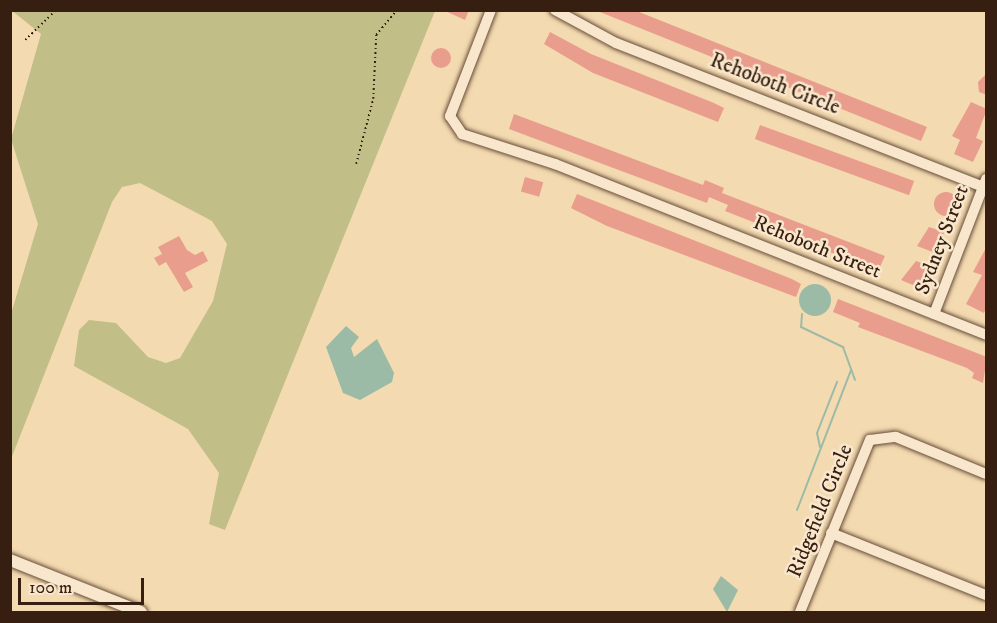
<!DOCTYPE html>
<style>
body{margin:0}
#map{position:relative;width:997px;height:623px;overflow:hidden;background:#f4dab0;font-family:"IM FELL DW Pica",serif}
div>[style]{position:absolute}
.green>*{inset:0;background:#c1be87}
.water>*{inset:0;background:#9cbba7}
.round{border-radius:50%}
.stream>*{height:2px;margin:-1px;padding:0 1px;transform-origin:1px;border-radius:1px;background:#9cbba7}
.building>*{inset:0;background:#e99d8d;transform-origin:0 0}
.path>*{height:1.5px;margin-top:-0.75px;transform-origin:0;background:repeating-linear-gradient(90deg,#361e11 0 1.5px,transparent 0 4.5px)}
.roads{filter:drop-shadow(0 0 2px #664d39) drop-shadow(0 0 2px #664d39)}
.minor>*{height:10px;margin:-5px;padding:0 5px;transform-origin:5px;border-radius:5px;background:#f8e7cc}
.tertiary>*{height:12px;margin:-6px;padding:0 6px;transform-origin:6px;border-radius:6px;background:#f8e7cc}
span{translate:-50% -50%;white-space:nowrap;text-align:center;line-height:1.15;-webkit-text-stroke:5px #f8e7cc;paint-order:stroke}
.street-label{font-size:21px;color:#361e11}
.frame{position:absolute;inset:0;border:12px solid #361e11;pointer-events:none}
.scale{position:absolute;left:18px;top:578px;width:126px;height:27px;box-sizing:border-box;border:3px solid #361e11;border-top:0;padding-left:8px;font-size:18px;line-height:21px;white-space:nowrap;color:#361e11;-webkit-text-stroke:4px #f8e7cc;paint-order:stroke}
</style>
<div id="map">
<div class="green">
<i style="clip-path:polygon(11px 10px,435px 11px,225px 530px,209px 524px,219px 473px,188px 429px,74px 366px,79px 330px,89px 320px,116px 323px,148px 357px,166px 363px,180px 358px,213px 301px,227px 244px,212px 221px,140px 183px,122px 187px,112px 202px,11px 459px,11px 314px,38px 224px,11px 139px,41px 34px)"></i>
</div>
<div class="water">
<i class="round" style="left:799px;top:284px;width:32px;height:32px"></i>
<i style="clip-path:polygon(346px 326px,359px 337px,351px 348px,354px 357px,377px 339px,394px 373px,392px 382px,360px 400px,343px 393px,326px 347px)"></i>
<i style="clip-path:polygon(721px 576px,738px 590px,727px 612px,713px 589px)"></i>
</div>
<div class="stream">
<i style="left:802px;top:314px;width:13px;rotate:94deg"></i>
<i style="left:801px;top:327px;width:47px;rotate:25.5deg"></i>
<i style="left:843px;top:347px;width:35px;rotate:70deg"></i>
<i style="left:820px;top:447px;width:14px;rotate:-102deg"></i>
<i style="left:817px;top:433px;width:55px;rotate:-68.6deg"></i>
<i style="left:797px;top:510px;width:150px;rotate:-68.9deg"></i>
</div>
<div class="building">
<i style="clip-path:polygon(443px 10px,469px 10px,465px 20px)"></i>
<i style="clip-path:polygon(595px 10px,634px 10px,702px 37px,927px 127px,921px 141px)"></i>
<i style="clip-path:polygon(550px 32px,591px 54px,714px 103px,724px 108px,718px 122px,593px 73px,544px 44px)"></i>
<i class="round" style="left:431px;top:48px;width:20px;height:20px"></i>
<i style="clip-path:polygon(986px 74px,987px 74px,987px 95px,979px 92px,978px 82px)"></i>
<i style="clip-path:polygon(971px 102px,987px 109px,976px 138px,983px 141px,973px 162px,954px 154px,960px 140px,952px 136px)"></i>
<i style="clip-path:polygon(514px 114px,703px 185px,705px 180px,724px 188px,722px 193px,885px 256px,878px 271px,725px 211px,728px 205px,709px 197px,707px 203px,509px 129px)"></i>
<i style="left:760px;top:125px;width:164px;height:15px;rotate:20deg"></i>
<i style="left:525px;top:177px;width:19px;height:15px;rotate:16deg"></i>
<i class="round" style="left:934px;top:192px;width:24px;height:24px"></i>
<i style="clip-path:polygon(577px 194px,792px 279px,801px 284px,796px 297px,607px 226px,571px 208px)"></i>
<i style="clip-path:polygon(929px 227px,944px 232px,938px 254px,917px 246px)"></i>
<i style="clip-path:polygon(179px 236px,187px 250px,195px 255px,203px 251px,208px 261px,185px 273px,193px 287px,184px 292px,166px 262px,159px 266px,154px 258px,162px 254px,158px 247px)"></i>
<i style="clip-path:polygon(987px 246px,987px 306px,984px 313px,966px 304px,982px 275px,973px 272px)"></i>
<i style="clip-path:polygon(916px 261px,932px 267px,920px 288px,901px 280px)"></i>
<i style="clip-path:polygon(838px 299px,987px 357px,983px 383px,972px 378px,974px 373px,967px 368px,858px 327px,860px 323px,833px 312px)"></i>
</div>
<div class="path">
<i style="left:25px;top:40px;width:43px;rotate:-44.1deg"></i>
<i style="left:356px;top:164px;width:67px;rotate:-75.3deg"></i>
<i style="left:373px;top:99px;width:64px;rotate:-87.3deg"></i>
<i style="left:376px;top:35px;width:33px;rotate:-50deg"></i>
</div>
<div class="roads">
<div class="minor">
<i style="left:491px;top:10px;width:114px;rotate:111.1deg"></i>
<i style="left:450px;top:116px;width:22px;rotate:56deg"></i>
<i style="left:462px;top:134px;width:98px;rotate:17.9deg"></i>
<i style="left:555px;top:164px;width:464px;rotate:21.6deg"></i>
<i style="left:555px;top:10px;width:69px;rotate:28.4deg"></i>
<i style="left:616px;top:43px;width:394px;rotate:21.4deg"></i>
<i style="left:934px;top:314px;width:145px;rotate:-68.9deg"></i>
<i style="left:831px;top:533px;width:167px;rotate:21.8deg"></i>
<i style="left:800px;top:612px;width:186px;rotate:-67.9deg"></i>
<i style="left:870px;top:440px;width:26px;rotate:-7deg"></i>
<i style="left:896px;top:437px;width:97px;rotate:22.3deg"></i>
</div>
<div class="tertiary">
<i style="left:10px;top:560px;width:141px;rotate:21.7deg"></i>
</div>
</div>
<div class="street-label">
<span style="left:775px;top:84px;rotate:21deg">Rehoboth Circle</span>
<span style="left:942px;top:240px;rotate:-69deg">Sydney Street</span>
<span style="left:817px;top:247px;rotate:22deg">Rehoboth Street</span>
<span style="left:820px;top:511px;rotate:-68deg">Ridgefield Circle</span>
</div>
<div class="frame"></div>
<div class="scale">100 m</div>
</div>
